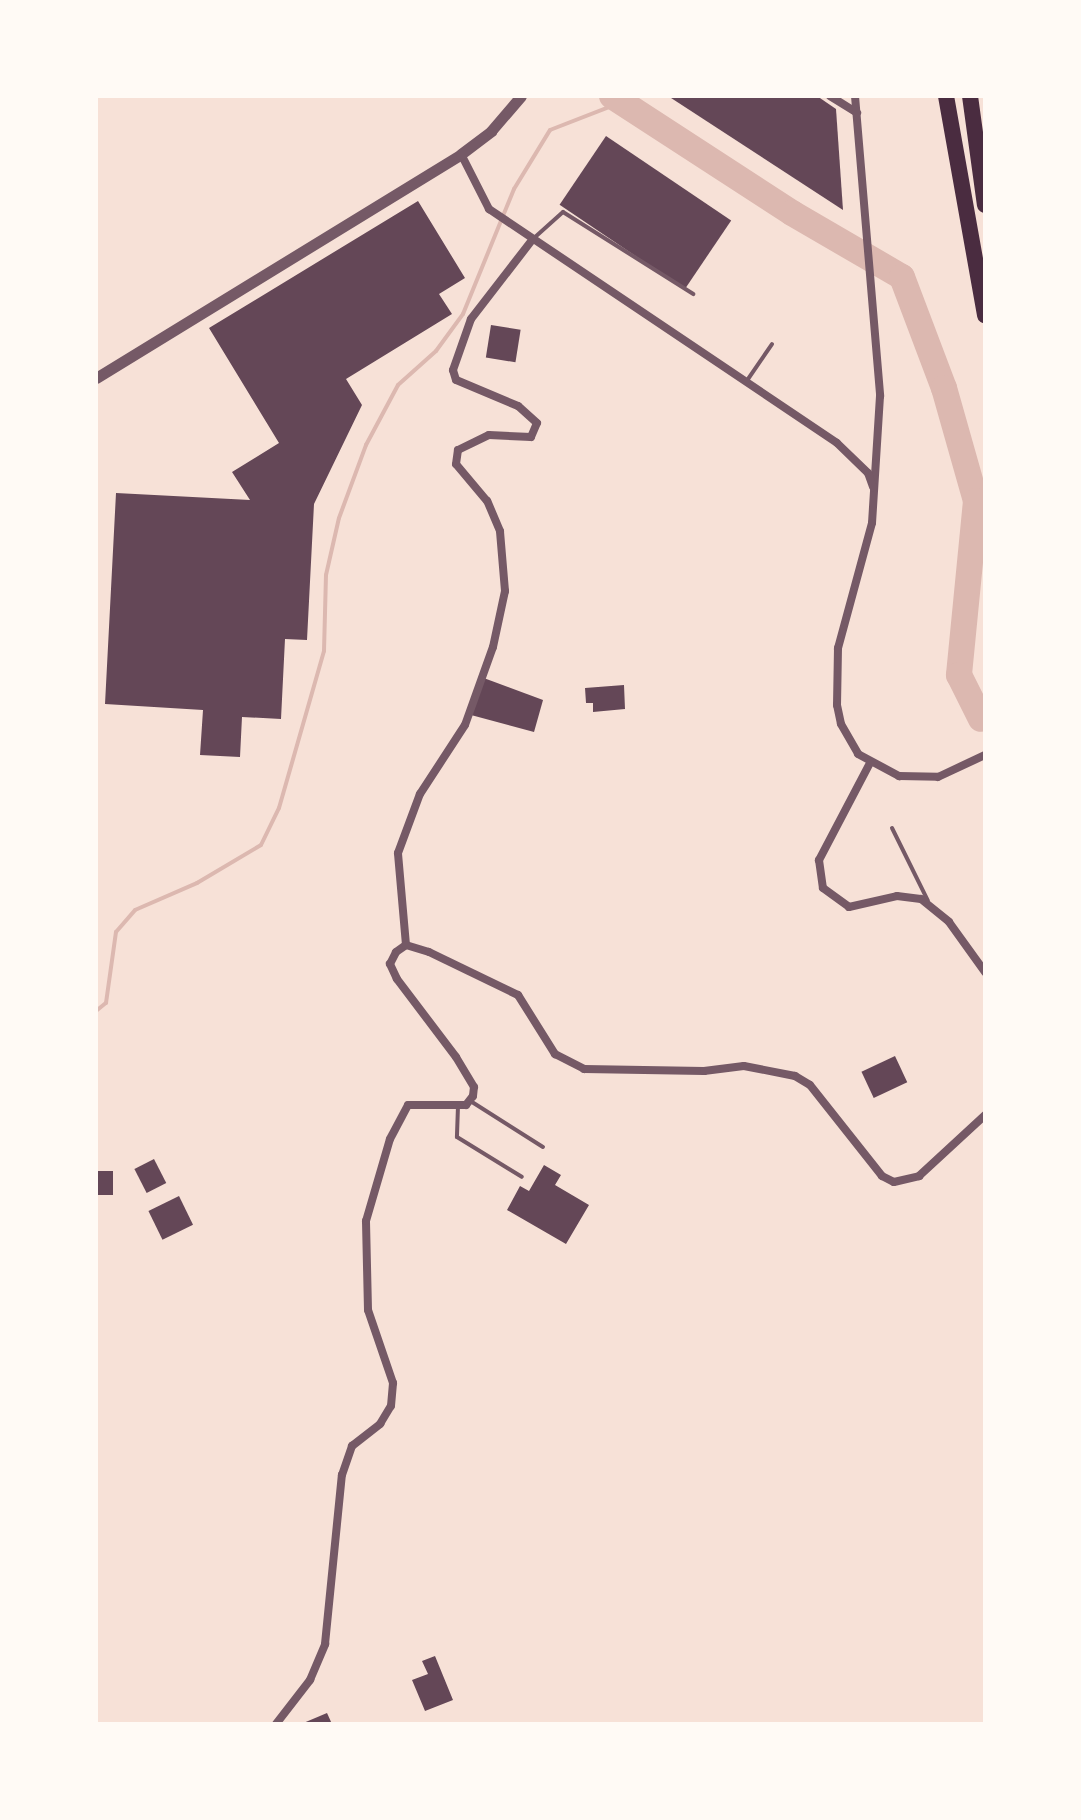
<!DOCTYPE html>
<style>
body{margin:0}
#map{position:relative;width:1081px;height:1820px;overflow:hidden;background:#f7e1d7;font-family:"Asap Condensed",sans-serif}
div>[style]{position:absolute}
.stream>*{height:4px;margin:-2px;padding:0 2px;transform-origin:2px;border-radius:2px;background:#dcb8b0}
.river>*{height:26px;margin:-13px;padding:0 13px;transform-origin:13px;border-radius:13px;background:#dcb8b0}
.building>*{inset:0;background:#644757;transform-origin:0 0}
.service>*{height:4px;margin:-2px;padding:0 2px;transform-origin:2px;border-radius:2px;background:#755966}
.minor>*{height:8px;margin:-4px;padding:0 4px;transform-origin:4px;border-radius:4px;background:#755966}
.tertiary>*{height:11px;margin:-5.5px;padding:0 5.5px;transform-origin:5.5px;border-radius:5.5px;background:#755966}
.motorway>*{height:16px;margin:-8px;padding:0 8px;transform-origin:8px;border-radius:8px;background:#4a2c40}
span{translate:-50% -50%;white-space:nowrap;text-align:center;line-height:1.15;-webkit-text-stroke:8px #fffaf5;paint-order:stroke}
.frame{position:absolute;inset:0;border:98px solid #fffaf5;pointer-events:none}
</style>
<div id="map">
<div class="stream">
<i style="left:96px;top:1011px;width:13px;rotate:-39deg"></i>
<i style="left:106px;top:1003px;width:72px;rotate:-82deg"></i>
<i style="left:116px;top:932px;width:29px;rotate:-49deg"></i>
<i style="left:135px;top:910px;width:68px;rotate:-23.5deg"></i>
<i style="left:197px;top:883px;width:74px;rotate:-30.7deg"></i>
<i style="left:261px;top:845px;width:41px;rotate:-64.1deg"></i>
<i style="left:279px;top:808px;width:163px;rotate:-74deg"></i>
<i style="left:324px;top:651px;width:76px;rotate:-88.5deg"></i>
<i style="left:326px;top:575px;width:58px;rotate:-77.2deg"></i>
<i style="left:339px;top:518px;width:78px;rotate:-69.7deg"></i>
<i style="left:366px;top:445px;width:68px;rotate:-61.9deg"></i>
<i style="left:398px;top:385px;width:51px;rotate:-41.8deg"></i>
<i style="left:436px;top:351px;width:46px;rotate:-53.9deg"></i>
<i style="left:463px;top:314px;width:135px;rotate:-67.8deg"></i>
<i style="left:514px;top:189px;width:69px;rotate:-58.6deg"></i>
<i style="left:550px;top:130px;width:77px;rotate:-21.3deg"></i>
</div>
<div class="river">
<i style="left:612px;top:96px;width:215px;rotate:33deg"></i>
<i style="left:792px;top:213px;width:127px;rotate:30.2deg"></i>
<i style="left:902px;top:277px;width:119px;rotate:69.3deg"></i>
<i style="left:944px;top:388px;width:117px;rotate:74.2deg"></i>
<i style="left:976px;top:501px;width:175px;rotate:95.6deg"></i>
<i style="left:959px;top:675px;width:49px;rotate:63.4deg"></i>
</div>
<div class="building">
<i style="clip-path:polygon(668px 96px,817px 96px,836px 109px,843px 210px)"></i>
<i style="left:606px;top:136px;width:151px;height:83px;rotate:34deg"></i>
<i style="clip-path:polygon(418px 201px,465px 278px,439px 294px,452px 314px,346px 379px,362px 405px,314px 504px,307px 640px,285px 639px,281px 719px,242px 717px,240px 757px,200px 755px,203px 710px,105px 704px,116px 493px,250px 500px,232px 472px,279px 443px,209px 328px)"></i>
<i style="left:491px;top:325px;width:30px;height:33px;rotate:9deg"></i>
<i style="clip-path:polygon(481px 677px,543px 700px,534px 732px,471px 715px)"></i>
<i style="clip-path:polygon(624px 685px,625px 709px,593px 712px,593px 703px,586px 703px,585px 688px)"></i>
<i style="left:895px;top:1056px;width:29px;height:37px;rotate:65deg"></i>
<i style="left:154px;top:1159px;width:27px;height:22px;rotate:63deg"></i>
<i style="clip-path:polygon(544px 1165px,561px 1175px,555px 1185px,589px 1205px,566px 1244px,507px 1210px,520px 1186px,529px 1191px)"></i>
<i style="left:113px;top:1171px;width:24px;height:17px;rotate:90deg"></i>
<i style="left:179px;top:1196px;width:32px;height:34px;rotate:64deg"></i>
<i style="clip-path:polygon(435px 1656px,453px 1700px,425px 1711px,412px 1680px,428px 1674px,422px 1661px)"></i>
<i style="clip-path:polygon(327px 1713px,332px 1724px,301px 1724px)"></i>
</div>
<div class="service">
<i style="left:534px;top:238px;width:39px;rotate:-42deg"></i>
<i style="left:563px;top:212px;width:154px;rotate:32.2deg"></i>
<i style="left:746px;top:382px;width:46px;rotate:-55.6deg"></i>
<i style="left:892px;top:828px;width:81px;rotate:63.7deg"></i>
<i style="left:472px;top:1102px;width:84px;rotate:32.4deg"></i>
<i style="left:458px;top:1106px;width:31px;rotate:92deg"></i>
<i style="left:457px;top:1137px;width:76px;rotate:31.6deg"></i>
</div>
<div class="minor">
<i style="left:830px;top:96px;width:32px;rotate:32deg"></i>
<i style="left:855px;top:96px;width:301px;rotate:85.2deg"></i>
<i style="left:880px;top:396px;width:127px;rotate:93.6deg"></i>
<i style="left:872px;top:523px;width:130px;rotate:105.2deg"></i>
<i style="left:838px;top:648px;width:57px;rotate:91deg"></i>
<i style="left:837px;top:705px;width:19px;rotate:78deg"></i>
<i style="left:841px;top:724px;width:34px;rotate:60deg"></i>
<i style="left:858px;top:754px;width:47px;rotate:28.2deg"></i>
<i style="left:899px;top:776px;width:39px;rotate:1deg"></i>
<i style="left:938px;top:777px;width:52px;rotate:-25.1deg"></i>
<i style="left:461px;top:154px;width:62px;rotate:63deg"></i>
<i style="left:489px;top:209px;width:419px;rotate:33.9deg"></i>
<i style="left:837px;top:443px;width:43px;rotate:44.1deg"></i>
<i style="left:868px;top:473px;width:15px;rotate:70deg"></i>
<i style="left:870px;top:763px;width:110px;rotate:117.7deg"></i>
<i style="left:819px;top:860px;width:28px;rotate:82deg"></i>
<i style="left:823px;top:888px;width:32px;rotate:36deg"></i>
<i style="left:849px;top:907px;width:49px;rotate:-12.9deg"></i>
<i style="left:897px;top:896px;width:24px;rotate:7deg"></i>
<i style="left:921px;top:899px;width:36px;rotate:39deg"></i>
<i style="left:949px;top:922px;width:62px;rotate:54.2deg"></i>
<i style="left:406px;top:945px;width:92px;rotate:-95deg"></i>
<i style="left:398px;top:853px;width:63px;rotate:-69.6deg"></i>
<i style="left:420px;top:794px;width:82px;rotate:-56.9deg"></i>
<i style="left:465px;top:725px;width:83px;rotate:-70.3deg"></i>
<i style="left:493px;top:647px;width:57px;rotate:-77.9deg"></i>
<i style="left:505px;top:591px;width:60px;rotate:-94.8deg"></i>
<i style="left:500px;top:531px;width:33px;rotate:-113deg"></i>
<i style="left:487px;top:501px;width:48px;rotate:-130deg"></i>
<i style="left:456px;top:464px;width:14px;rotate:-82deg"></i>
<i style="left:458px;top:450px;width:34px;rotate:-26deg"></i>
<i style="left:489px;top:435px;width:42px;rotate:2.7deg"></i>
<i style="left:531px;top:437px;width:15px;rotate:-67deg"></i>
<i style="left:537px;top:423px;width:25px;rotate:-138deg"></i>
<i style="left:518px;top:406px;width:67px;rotate:-157.2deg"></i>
<i style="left:456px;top:380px;width:10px;rotate:-107deg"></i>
<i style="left:453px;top:370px;width:54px;rotate:-70.6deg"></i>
<i style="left:471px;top:319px;width:100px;rotate:-52.3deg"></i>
<i style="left:276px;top:1724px;width:56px;rotate:-52.3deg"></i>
<i style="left:310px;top:1680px;width:39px;rotate:-67deg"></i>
<i style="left:325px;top:1644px;width:170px;rotate:-84.3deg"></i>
<i style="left:342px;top:1475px;width:31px;rotate:-71deg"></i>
<i style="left:352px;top:1446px;width:36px;rotate:-38deg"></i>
<i style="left:380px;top:1424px;width:21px;rotate:-59deg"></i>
<i style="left:391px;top:1406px;width:23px;rotate:-85deg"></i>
<i style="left:393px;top:1383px;width:77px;rotate:-108.9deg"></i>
<i style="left:368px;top:1310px;width:89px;rotate:-91.3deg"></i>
<i style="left:366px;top:1221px;width:85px;rotate:-73.7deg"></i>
<i style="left:390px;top:1139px;width:38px;rotate:-62deg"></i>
<i style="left:408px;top:1105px;width:58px"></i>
<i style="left:466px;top:1105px;width:11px;rotate:-52deg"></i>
<i style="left:473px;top:1096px;width:9px;rotate:-84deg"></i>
<i style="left:474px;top:1087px;width:35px;rotate:-121deg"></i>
<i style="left:456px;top:1057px;width:98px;rotate:-127.1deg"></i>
<i style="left:397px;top:979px;width:17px;rotate:-115deg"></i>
<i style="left:390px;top:964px;width:13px;rotate:-63deg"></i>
<i style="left:396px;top:952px;width:12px;rotate:-35deg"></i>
<i style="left:406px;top:945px;width:24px;rotate:17deg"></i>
<i style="left:429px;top:952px;width:99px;rotate:25.8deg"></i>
<i style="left:518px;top:995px;width:70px;rotate:57.9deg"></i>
<i style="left:555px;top:1054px;width:33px;rotate:27deg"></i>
<i style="left:584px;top:1069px;width:120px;rotate:1deg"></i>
<i style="left:704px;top:1071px;width:40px;rotate:-7.1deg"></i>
<i style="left:744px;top:1066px;width:52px;rotate:11.1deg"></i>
<i style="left:795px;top:1076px;width:17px;rotate:31deg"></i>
<i style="left:810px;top:1085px;width:116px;rotate:51.6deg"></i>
<i style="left:882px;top:1176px;width:13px;rotate:27deg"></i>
<i style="left:894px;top:1182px;width:26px;rotate:-13deg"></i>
<i style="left:919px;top:1176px;width:90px;rotate:-42.7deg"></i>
</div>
<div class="tertiary">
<i style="left:96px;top:378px;width:428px;rotate:-31.5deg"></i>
<i style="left:461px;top:154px;width:38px;rotate:-37deg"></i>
<i style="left:491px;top:131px;width:46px;rotate:-49.4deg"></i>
</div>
<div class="motorway">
<i style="left:946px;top:96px;width:223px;rotate:79.9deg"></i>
<i style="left:970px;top:96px;width:110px;rotate:82.2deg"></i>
</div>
<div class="frame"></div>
</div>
